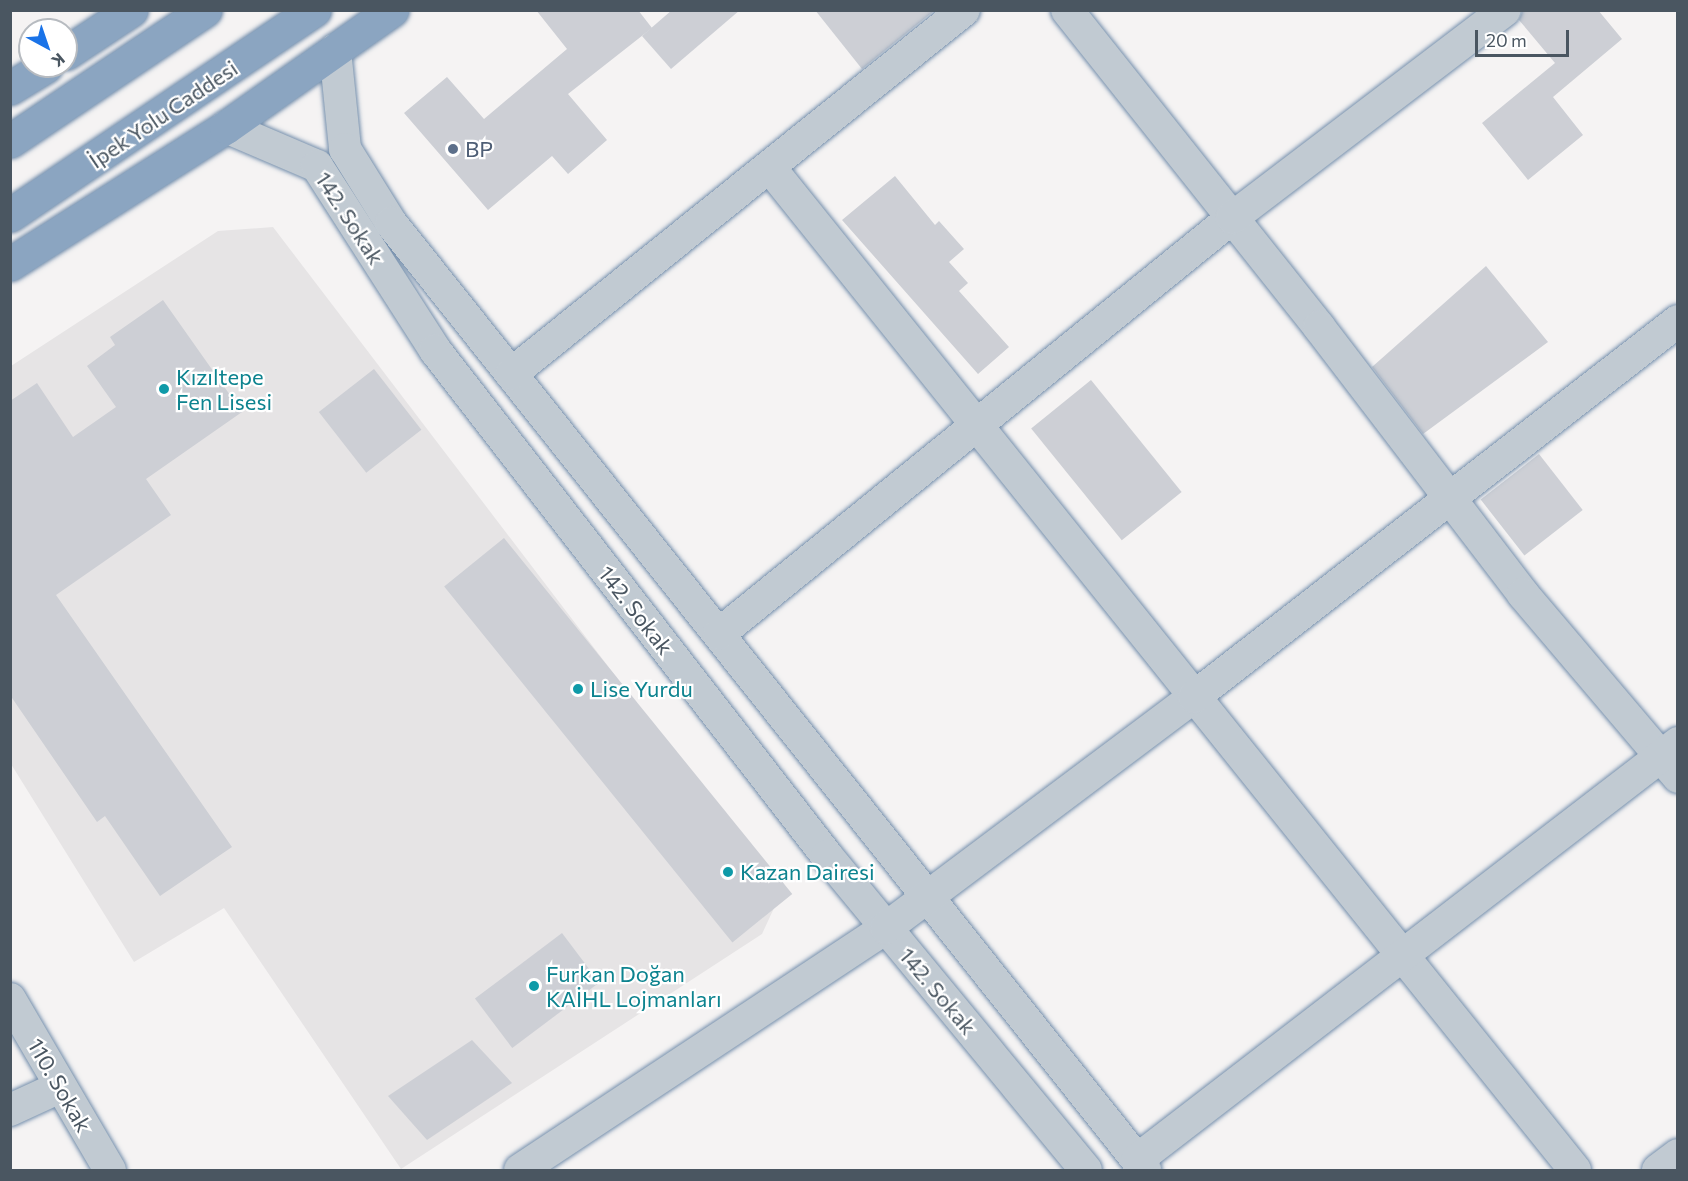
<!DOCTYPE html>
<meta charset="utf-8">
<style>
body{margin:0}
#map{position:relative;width:1688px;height:1181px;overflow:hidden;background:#f5f3f3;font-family:Commissioner,sans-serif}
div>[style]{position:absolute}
.education>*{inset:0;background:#e6e4e5}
.building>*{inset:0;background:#cdcfd5;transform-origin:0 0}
.roads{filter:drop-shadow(0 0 2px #7690ad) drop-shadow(0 0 2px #7690ad)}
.street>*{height:32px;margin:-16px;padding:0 16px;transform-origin:16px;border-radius:16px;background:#c1cad2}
.highway>*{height:33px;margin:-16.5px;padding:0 16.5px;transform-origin:16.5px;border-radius:16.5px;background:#8ba5c1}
.dots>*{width:16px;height:16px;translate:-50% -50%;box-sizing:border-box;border:3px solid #fff;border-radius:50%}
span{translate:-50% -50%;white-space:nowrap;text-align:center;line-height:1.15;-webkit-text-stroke:4.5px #fff;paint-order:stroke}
.street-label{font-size:22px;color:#4a5661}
.service-label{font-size:22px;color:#4e5e75}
.left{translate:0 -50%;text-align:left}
.culture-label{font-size:22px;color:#0d838f}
.frame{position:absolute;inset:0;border:12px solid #4a5661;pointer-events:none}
.north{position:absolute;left:18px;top:18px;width:60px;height:60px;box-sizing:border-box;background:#fff;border:2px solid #b7bbc0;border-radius:50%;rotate:140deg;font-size:16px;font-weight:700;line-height:24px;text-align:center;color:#4a5661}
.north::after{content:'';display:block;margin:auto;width:21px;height:27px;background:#1a73e8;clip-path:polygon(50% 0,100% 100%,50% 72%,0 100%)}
.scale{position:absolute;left:1475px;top:30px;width:94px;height:27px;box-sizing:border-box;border:3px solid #4a5661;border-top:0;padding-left:8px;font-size:18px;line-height:21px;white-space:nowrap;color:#4a5661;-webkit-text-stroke:4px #fff;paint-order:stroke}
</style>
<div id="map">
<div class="education">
<i style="clip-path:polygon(273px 227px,781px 893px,762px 934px,401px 1169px,224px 908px,134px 962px,11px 764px,11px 366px,218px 231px)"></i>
</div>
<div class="building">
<i style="clip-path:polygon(536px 10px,638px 10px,652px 28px,568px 94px,607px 140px,568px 174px,552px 156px,488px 210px,404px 113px,447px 77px,484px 119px,567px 49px)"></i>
<i style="clip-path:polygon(672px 10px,740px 10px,671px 69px,642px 36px)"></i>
<i style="clip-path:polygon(815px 10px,935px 10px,862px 69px)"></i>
<i style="clip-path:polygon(1523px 10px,1598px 10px,1622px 39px,1553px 97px,1583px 135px,1528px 180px,1482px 123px,1555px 63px,1519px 20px)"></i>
<i style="clip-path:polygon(895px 176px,935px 225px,939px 221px,964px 249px,949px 262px,968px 283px,959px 291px,1009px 347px,978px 374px,842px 220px)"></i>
<i style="clip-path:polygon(1486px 266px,1548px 342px,1423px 434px,1372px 367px)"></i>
<i style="clip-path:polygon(163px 300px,242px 412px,146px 479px,171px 515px,56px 595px,232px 847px,160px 896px,105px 816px,97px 822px,10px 695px,10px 401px,37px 383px,73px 437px,116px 407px,87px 366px,115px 345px,110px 337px)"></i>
<i style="left:374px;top:369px;width:77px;height:70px;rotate:52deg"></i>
<i style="left:1091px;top:380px;width:144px;height:77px;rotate:51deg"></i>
<i style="left:1539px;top:454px;width:71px;height:74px;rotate:52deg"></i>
<i style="left:504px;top:538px;width:458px;height:77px;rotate:51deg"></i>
<i style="left:562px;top:933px;width:62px;height:109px;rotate:53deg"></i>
<i style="clip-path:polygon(472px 1040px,512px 1083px,427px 1140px,388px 1096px)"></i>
</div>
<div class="roads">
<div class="street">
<i style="left:1067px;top:10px;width:405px;rotate:51.5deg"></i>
<i style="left:1319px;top:327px;width:336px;rotate:52.6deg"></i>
<i style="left:1523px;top:594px;width:240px;rotate:49.7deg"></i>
<i style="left:335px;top:50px;width:100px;rotate:84.2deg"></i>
<i style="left:345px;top:149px;width:87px;rotate:58.1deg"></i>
<i style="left:391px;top:223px;width:1211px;rotate:51.47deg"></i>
<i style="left:226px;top:127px;width:99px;rotate:23.2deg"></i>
<i style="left:317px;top:166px;width:219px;rotate:57.3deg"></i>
<i style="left:435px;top:350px;width:640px;rotate:52.23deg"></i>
<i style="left:827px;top:856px;width:407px;rotate:50.5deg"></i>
<i style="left:771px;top:169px;width:1284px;rotate:51.23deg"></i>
<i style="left:511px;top:374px;width:581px;rotate:-38.78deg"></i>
<i style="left:719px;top:634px;width:660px;rotate:-39.04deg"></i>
<i style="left:1232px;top:218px;width:343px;rotate:-37.3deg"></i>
<i style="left:10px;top:999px;width:198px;rotate:59.7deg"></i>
<i style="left:10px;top:1110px;width:55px;rotate:-24.7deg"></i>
<i style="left:1137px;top:1160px;width:683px;rotate:-37.62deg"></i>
<i style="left:520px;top:1170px;width:439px;rotate:-33.5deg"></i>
<i style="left:886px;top:928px;width:385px;rotate:-36.9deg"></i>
<i style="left:1194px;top:697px;width:613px;rotate:-37.84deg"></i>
<i style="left:1658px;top:1170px;width:25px;rotate:-37deg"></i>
</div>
<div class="highway">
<i style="left:66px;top:53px;width:78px;rotate:-33.5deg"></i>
<i style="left:10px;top:88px;width:42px;rotate:-31.4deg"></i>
<i style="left:10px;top:141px;width:235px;rotate:-33.9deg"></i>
<i style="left:10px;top:215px;width:367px;rotate:-34deg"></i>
<i style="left:10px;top:264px;width:256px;rotate:-32.4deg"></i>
<i style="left:226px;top:127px;width:203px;rotate:-35.2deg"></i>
</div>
</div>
<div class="dots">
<i style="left:453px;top:149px;background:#5c6f8a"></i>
<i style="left:164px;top:389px;background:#0f9aa8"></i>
<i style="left:578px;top:689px;background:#0f9aa8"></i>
<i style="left:728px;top:872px;background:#0f9aa8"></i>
<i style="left:534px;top:986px;background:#0f9aa8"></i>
</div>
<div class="street-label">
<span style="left:163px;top:114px;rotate:-34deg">İpek Yolu Caddesi</span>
<span style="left:350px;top:218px;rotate:57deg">142. Sokak</span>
<span style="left:636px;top:610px;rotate:52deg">142. Sokak</span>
<span style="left:938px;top:991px;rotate:50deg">142. Sokak</span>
<span style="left:60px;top:1085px;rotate:60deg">110. Sokak</span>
</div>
<div class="service-label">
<span class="left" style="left:465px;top:149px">BP</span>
</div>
<div class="culture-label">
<span class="left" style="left:176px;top:389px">Kızıltepe<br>Fen Lisesi</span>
<span class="left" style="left:590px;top:689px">Lise Yurdu</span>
<span class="left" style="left:740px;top:872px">Kazan Dairesi</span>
<span class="left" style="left:546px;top:986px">Furkan Doğan<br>KAİHL Lojmanları</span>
</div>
<div class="frame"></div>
<div class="north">K</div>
<div class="scale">20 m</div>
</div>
